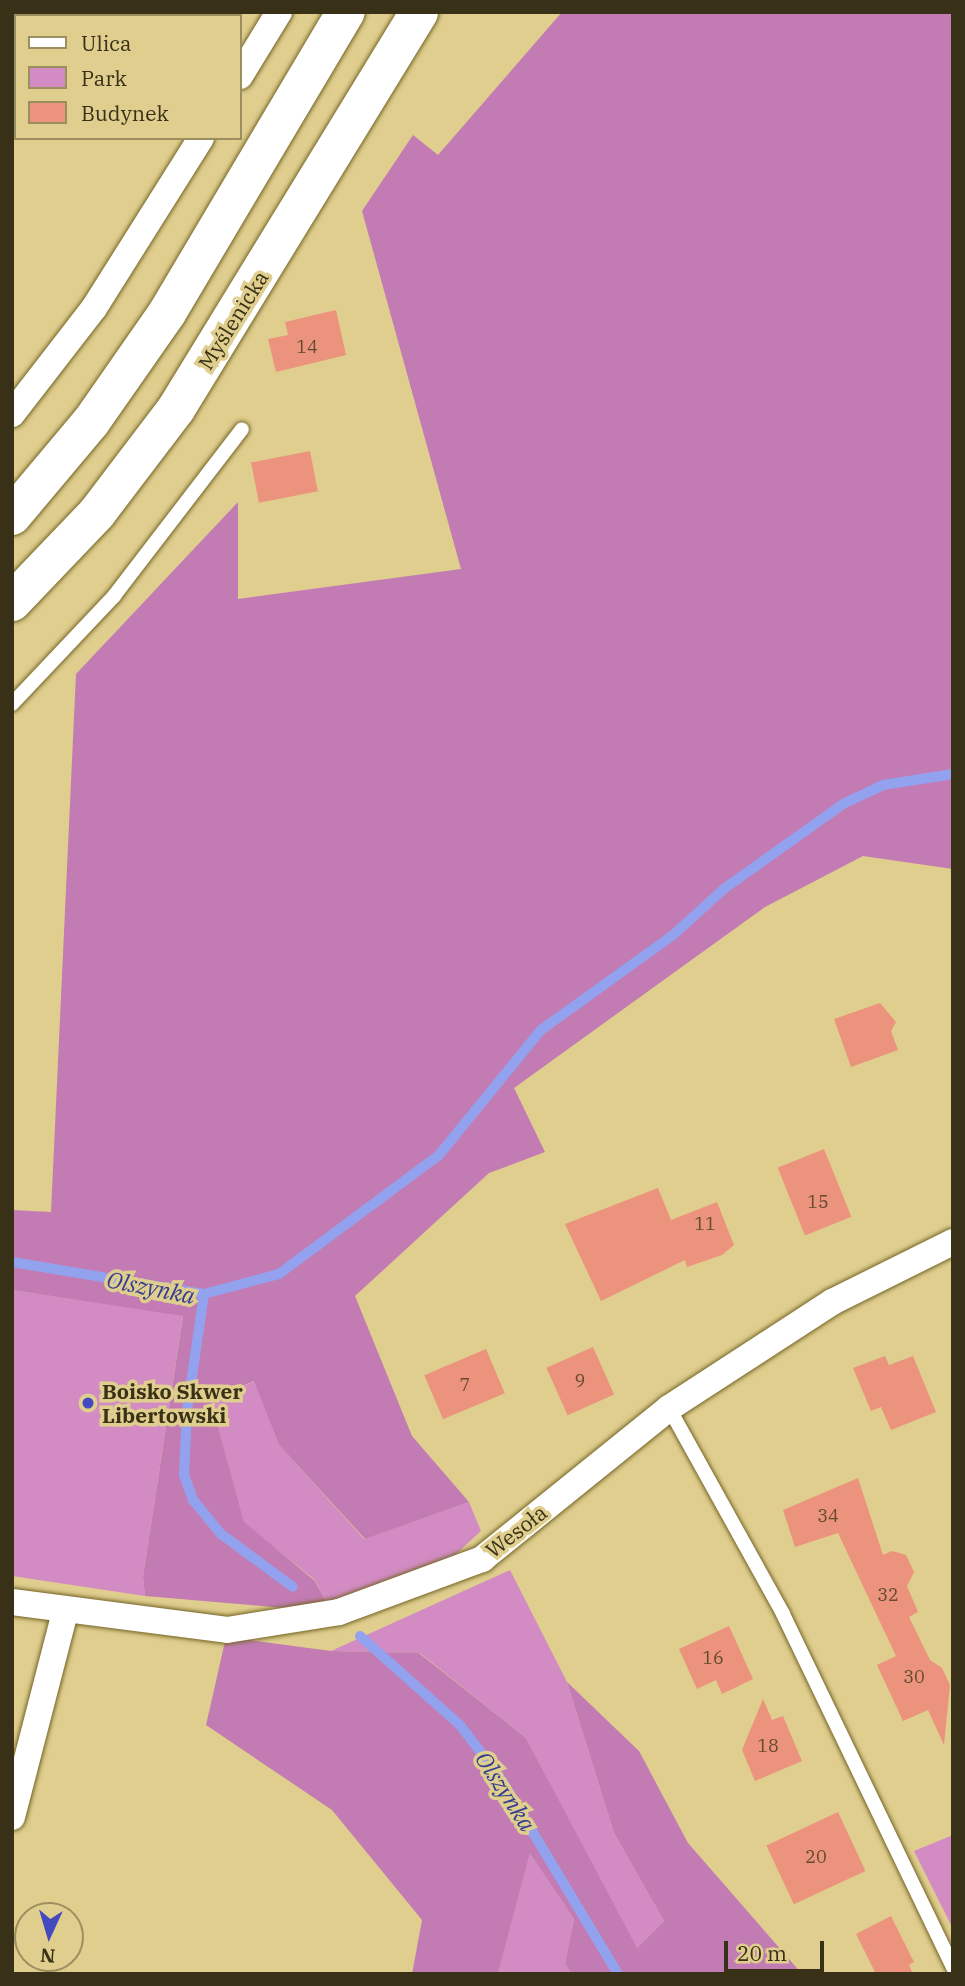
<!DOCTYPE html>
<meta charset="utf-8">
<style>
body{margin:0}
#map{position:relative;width:965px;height:1986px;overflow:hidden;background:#dfce8e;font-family:"IBM Plex Serif",serif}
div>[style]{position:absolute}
.green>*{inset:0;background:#d28cc3}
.forest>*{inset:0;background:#c27cb3}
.stream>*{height:10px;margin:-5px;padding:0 5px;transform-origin:5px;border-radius:5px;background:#93a2ef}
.building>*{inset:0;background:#ec937d;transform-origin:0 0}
.roads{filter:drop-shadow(0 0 2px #756526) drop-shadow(0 0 2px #756526)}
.service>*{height:14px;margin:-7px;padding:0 7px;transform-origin:7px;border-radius:7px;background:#fff}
.minor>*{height:26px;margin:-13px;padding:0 13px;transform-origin:13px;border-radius:13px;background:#fff}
.trunk>*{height:38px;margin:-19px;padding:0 19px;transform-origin:19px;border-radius:19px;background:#fff}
.dots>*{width:19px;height:19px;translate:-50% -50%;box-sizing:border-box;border:4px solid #dfce8e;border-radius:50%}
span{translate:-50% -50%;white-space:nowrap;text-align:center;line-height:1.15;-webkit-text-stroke:7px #dfce8e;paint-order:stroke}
.number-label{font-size:18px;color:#654a30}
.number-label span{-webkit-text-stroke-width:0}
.street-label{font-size:21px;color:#383117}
.poi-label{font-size:21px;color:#383117;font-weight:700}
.left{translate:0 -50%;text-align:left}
.water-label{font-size:23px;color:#343b93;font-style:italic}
.frame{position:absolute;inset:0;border:14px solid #383117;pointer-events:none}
.legend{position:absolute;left:14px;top:14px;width:228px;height:126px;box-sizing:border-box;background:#dfce8e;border:2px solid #9c8f5e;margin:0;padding:9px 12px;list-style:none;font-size:21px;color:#383117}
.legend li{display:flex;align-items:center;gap:14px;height:35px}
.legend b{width:35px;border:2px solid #9c8f5e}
.north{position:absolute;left:14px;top:1902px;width:70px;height:70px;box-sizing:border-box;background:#dfce8e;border:2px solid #9c8f5e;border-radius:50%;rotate:184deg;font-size:19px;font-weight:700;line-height:28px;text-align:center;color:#383117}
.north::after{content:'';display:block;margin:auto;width:24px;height:32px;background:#4349be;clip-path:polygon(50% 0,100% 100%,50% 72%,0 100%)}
.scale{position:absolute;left:724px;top:1941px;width:100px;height:32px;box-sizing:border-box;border:4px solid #383117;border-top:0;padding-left:9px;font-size:21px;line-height:24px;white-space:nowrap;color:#383117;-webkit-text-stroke:5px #dfce8e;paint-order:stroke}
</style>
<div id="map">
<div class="green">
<i style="clip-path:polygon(12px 1290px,183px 1315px,143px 1577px,145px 1596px,12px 1576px)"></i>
<i style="clip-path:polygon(255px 1381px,279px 1445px,364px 1539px,469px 1502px,481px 1531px,455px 1555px,327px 1603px,315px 1580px,244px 1523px,211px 1400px)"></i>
<i style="clip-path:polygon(510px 1570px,567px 1682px,614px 1833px,664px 1921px,636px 1949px,526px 1738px,420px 1653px,331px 1651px)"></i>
<i style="clip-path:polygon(953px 1835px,953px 1929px,914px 1851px)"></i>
<i style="clip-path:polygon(530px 1852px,574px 1919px,565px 1963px,571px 1974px,498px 1974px)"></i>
</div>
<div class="forest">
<i style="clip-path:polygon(562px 12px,953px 12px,953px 869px,863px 856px,765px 907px,514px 1088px,545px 1152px,489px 1173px,355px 1296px,412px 1436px,469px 1502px,365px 1539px,279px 1445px,254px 1381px,211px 1400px,244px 1522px,315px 1581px,327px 1603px,285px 1608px,145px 1596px,143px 1577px,183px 1316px,12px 1290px,12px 1210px,51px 1212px,76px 674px,238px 502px,238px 599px,461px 569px,362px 211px,413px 135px,438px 155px)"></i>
<i style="clip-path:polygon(226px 1637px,331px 1651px,419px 1653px,526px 1738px,637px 1948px,664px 1921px,614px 1833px,567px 1682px,639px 1751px,688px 1843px,802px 1974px,571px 1974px,565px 1963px,574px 1919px,530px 1853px,498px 1974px,412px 1974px,422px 1920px,332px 1810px,206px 1725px)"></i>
</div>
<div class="stream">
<i style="left:12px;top:1262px;width:195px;rotate:9.5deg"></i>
<i style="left:204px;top:1294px;width:78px;rotate:-14.9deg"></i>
<i style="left:279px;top:1274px;width:199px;rotate:-36.6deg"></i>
<i style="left:439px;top:1155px;width:161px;rotate:-50.8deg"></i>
<i style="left:541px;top:1030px;width:161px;rotate:-35.7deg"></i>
<i style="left:672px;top:936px;width:72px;rotate:-42.2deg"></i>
<i style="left:725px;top:888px;width:145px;rotate:-35.4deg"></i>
<i style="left:843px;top:804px;width:44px;rotate:-25.4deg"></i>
<i style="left:883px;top:785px;width:71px;rotate:-8.9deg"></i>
<i style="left:204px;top:1294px;width:117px;rotate:98.3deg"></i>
<i style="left:187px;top:1410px;width:65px;rotate:92.6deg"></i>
<i style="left:184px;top:1475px;width:27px;rotate:70deg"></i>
<i style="left:193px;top:1500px;width:44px;rotate:50.5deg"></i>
<i style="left:221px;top:1534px;width:89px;rotate:36.4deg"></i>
<i style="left:360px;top:1636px;width:134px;rotate:41.7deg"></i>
<i style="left:460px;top:1725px;width:64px;rotate:52.6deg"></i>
<i style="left:499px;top:1776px;width:231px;rotate:59deg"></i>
</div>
<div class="building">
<i style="clip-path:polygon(336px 310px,346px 355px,276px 372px,268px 339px,288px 335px,285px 322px)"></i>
<i style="left:310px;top:451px;width:41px;height:60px;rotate:79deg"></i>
<i style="clip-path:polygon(880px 1003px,896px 1022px,891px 1031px,898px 1050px,851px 1067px,834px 1019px)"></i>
<i style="left:824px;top:1149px;width:73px;height:50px;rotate:68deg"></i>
<i style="clip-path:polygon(658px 1188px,671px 1220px,717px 1202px,734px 1245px,722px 1255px,687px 1267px,685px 1260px,601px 1301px,565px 1224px)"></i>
<i style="left:593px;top:1347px;width:52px;height:51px;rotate:66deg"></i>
<i style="left:486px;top:1349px;width:48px;height:67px;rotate:67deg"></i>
<i style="clip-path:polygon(885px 1356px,889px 1365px,913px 1356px,936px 1412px,891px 1430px,881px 1407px,871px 1411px,853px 1368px)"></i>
<i style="clip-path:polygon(858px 1478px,883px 1555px,892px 1551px,906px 1555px,914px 1572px,907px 1586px,918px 1612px,909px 1617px,930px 1660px,942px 1668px,950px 1685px,944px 1745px,928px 1710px,903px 1721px,877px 1665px,896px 1656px,838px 1533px,795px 1547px,783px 1510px)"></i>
<i style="clip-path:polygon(729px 1626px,753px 1679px,722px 1694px,716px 1680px,697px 1689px,679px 1649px)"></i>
<i style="clip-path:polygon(763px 1699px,772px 1720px,783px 1716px,802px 1761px,755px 1781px,742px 1750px)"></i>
<i style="left:838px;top:1812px;width:65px;height:79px;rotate:65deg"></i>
<i style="clip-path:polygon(891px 1916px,914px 1962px,909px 1965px,913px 1974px,876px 1974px,856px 1934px)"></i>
</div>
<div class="roads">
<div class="service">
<i style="left:12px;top:704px;width:149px;rotate:-46.6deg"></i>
<i style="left:114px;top:596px;width:210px;rotate:-52.5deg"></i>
<i style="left:669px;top:1408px;width:235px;rotate:61deg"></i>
<i style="left:783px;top:1614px;width:393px;rotate:64.3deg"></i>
</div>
<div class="minor">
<i style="left:240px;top:76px;width:75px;rotate:-58.6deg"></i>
<i style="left:12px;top:414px;width:134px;rotate:-52.3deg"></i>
<i style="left:94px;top:308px;width:201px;rotate:-57.8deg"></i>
<i style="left:12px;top:1602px;width:217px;rotate:7.4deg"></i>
<i style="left:227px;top:1630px;width:113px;rotate:-9.1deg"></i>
<i style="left:339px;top:1612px;width:153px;rotate:-20.3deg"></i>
<i style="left:482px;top:1559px;width:240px;rotate:-38.9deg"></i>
<i style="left:669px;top:1408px;width:194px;rotate:-33deg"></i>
<i style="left:832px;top:1302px;width:135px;rotate:-26.4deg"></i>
<i style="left:12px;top:1817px;width:212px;rotate:-75.5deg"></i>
</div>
<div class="trunk">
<i style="left:12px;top:516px;width:123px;rotate:-50deg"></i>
<i style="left:91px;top:422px;width:133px;rotate:-55.1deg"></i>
<i style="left:167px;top:313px;width:350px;rotate:-59.3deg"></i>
<i style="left:12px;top:602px;width:123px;rotate:-46.3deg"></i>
<i style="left:97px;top:513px;width:131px;rotate:-52.8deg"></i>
<i style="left:176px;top:409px;width:465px;rotate:-58.5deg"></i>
</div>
</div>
<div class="dots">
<i style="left:88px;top:1403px;background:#4349be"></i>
</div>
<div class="number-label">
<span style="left:307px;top:347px">14</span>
<span style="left:818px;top:1202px">15</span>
<span style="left:705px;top:1224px">11</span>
<span style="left:580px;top:1381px">9</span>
<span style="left:465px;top:1385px">7</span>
<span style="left:828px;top:1516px">34</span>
<span style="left:888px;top:1595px">32</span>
<span style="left:713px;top:1658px">16</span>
<span style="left:914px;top:1677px">30</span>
<span style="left:768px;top:1746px">18</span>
<span style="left:816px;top:1857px">20</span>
</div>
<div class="street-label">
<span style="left:233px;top:320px;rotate:-58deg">Myślenicka</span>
<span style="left:516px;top:1531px;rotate:-38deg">Wesoła</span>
</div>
<div class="poi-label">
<span class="left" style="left:102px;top:1403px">Boisko Skwer<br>Libertowski</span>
</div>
<div class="water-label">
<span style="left:151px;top:1287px;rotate:11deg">Olszynka</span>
<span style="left:506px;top:1791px;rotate:57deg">Olszynka</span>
</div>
<div class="frame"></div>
<ul class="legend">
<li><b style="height:9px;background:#fff"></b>Ulica</li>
<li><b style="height:19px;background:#d28cc3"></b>Park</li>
<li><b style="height:19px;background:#ec937d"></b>Budynek</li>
</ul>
<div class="north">N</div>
<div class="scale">20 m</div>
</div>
